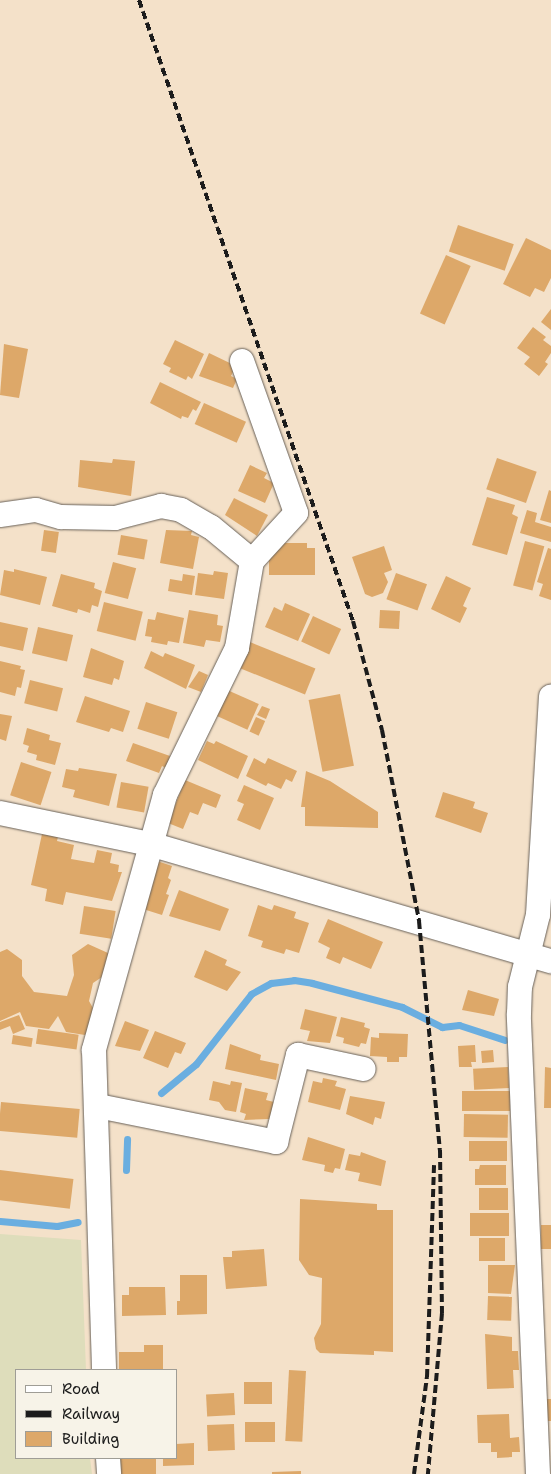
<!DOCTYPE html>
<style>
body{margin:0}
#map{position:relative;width:551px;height:1474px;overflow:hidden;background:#f4e1c9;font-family:"Shantell Sans",sans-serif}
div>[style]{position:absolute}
.built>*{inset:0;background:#deddbb}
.stream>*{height:7px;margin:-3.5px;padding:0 3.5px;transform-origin:3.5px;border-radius:3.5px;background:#6aaee0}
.building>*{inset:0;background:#dda869;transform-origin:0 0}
.roads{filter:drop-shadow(0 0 1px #686159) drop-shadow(0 0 1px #686159)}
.minor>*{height:24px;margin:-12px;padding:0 12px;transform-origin:12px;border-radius:12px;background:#fff}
.rail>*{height:4px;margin-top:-2px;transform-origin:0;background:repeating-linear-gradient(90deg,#1c1c1c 0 8px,transparent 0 12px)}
span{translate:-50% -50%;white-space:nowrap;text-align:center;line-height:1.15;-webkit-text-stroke:4px #f7f3e8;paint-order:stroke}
.legend{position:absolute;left:15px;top:1369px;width:162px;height:90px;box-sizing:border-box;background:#f7f3e8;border:1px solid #9f9d96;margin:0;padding:6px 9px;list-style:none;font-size:15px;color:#1c1c1c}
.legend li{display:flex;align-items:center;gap:10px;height:25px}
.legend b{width:25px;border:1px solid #9f9d96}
</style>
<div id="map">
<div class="built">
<i style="clip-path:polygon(0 1234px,81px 1240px,86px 1370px,16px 1370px,16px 1458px,90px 1458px,92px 1474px,0 1474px)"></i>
</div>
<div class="stream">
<i style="left:161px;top:1093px;width:45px;rotate:-39.6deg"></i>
<i style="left:196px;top:1064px;width:89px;rotate:-51.8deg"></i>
<i style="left:251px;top:994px;width:23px;rotate:-29deg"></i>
<i style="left:271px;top:983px;width:23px;rotate:-7deg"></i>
<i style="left:294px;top:980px;width:18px;rotate:9deg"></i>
<i style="left:312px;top:983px;width:93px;rotate:14.9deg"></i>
<i style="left:402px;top:1007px;width:45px;rotate:26.6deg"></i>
<i style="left:442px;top:1027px;width:17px;rotate:-7deg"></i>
<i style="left:459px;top:1025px;width:48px;rotate:18.1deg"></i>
<i style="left:126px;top:1170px;width:31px;rotate:-88deg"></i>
<i style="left:0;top:1221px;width:57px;rotate:5deg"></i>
<i style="left:57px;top:1226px;width:21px;rotate:-11deg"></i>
</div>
<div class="building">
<i style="left:458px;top:225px;width:59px;height:28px;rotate:19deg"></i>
<i style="clip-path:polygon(526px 238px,551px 250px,551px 278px,544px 292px,535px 288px,530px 297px,503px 284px)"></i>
<i style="left:446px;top:255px;width:27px;height:64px;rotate:24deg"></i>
<i style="clip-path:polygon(551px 309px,551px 330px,541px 322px)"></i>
<i style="clip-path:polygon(533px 327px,546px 337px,543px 340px,551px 346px,551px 353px,545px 362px,548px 364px,539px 376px,524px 364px,530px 357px,517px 348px)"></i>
<i style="clip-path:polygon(175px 340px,204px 354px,192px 379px,188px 376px,186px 380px,169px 372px,171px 368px,163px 364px)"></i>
<i style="clip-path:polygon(4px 344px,28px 349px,19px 398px,0 395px)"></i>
<i style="clip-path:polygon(209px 353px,236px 366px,231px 376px,237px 379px,233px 388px,199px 376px)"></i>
<i style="clip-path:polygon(160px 382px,201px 402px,196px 411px,193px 409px,188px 418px,182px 416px,181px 419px,150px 403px)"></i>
<i style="left:204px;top:403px;width:46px;height:23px;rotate:24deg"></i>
<i style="left:497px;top:458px;width:42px;height:33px;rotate:19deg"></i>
<i style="clip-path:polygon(113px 459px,135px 461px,131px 496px,78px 487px,80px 460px,112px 463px)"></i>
<i style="clip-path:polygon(250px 465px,267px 473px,264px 478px,274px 483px,265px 503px,238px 491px)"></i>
<i style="clip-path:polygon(549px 490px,551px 491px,551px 523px,540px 520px)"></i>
<i style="clip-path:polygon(487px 497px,515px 505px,512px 514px,518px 517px,507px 555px,472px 545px)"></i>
<i style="clip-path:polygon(234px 498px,268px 515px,257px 536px,225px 515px)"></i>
<i style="clip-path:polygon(527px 510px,537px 513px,535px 522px,551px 527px,551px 542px,520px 533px)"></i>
<i style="left:44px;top:530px;width:15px;height:21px;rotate:8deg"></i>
<i style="clip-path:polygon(166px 530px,192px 531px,191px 535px,199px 537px,193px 569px,160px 563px)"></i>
<i style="left:121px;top:535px;width:27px;height:20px;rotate:10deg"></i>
<i style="left:525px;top:541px;width:20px;height:46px;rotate:15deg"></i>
<i style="clip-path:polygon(275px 543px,307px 543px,307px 548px,315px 548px,315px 575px,269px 575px,269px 549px)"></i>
<i style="clip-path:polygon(384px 546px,392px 570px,384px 573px,388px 582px,383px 593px,372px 597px,365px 594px,352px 557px)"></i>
<i style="clip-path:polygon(548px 548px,551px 549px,551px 600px,539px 596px,543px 584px,537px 582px)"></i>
<i style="left:113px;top:562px;width:24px;height:32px;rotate:15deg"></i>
<i style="clip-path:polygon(14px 569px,47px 577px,40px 605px,0 595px,4px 570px,14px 572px)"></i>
<i style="clip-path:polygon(214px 571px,228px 573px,224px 599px,195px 595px,198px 573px,213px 575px)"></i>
<i style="left:396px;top:573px;width:33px;height:28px;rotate:20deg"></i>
<i style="clip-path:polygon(61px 574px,95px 583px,94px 588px,102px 591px,98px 607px,92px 605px,90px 613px,78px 609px,77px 613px,52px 606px)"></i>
<i style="clip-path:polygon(183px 574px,195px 576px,192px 595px,168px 591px,170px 579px,182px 581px)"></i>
<i style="clip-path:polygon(446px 576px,471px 588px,463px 606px,467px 608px,460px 623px,431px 609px)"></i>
<i style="left:104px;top:602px;width:40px;height:30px;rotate:14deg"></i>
<i style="clip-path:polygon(285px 603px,310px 614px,298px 641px,265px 627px,274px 607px,282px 611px)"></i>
<i style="clip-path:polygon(189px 610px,218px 615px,217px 625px,223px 626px,220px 642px,206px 640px,204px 647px,183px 643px)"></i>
<i style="left:380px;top:610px;width:20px;height:18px;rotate:3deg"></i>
<i style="clip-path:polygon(157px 612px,184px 618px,179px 643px,168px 641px,167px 645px,151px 642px,152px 637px,145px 636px,148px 619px,155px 620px)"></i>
<i style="left:313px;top:616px;width:31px;height:28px;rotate:25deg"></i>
<i style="clip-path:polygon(0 622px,28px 628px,23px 651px,0 646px)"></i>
<i style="left:38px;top:627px;width:36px;height:27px;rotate:13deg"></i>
<i style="left:245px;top:640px;width:76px;height:28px;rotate:22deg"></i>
<i style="clip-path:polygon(91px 648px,124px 661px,119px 680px,114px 678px,112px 685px,83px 677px)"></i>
<i style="clip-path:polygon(151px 651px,163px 657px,165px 653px,195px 665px,186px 689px,144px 668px)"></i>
<i style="clip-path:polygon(0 661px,21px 666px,20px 669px,25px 670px,21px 688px,17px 687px,15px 696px,0 692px)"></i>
<i style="clip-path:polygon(199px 671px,208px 675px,201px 692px,188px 687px)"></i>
<i style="left:30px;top:680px;width:34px;height:24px;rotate:14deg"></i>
<i style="left:225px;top:689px;width:37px;height:28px;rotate:24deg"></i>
<i style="left:340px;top:694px;width:73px;height:32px;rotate:79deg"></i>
<i style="clip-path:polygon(85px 696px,130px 711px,123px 732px,111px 728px,109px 732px,76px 722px)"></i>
<i style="left:146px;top:702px;width:33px;height:28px;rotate:18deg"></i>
<i style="clip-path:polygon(262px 706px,270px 709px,266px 719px,257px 715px)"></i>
<i style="clip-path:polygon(0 714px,12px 716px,6px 741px,0 739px)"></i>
<i style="left:256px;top:717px;width:10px;height:16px;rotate:24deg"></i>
<i style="clip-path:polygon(27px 728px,50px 735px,49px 740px,61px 743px,55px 765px,36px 760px,37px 755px,27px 752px,29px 746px,23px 744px)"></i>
<i style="clip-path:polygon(207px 741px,214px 744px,216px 741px,248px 756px,238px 779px,198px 760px)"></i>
<i style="clip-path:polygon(133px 743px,170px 756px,166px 768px,162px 766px,159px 773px,126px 761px)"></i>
<i style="clip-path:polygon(254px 758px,265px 764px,268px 758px,297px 771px,292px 782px,286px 779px,281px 789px,268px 783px,266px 786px,246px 776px)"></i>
<i style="left:21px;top:762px;width:32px;height:35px;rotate:18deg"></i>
<i style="clip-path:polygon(79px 768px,117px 774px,109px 806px,73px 797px,75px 790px,62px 787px,66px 769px,78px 771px)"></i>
<i style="clip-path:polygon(306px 771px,330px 781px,378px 812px,378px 828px,305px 826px,305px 807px,301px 807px)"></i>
<i style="clip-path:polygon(185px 780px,221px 795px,216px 808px,203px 803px,198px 815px,190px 812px,183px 829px,168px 823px)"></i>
<i style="left:121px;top:782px;width:28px;height:26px;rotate:10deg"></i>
<i style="clip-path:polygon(244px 785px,274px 798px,260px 830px,237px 820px,244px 804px,237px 801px)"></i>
<i style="clip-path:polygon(443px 792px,475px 802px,473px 808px,488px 813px,481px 833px,435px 817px)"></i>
<i style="clip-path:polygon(42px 834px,58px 837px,57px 841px,74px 845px,71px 859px,94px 863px,97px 850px,112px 853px,110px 863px,119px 865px,118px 872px,122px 872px,112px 901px,66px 892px,63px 905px,45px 901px,47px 889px,31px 885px)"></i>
<i style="clip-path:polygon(157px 861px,172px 866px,168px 878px,171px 880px,166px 894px,169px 895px,162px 915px,143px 909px)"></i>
<i style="clip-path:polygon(179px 890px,229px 909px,220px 931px,169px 916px)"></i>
<i style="clip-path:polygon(258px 905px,272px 910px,274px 905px,296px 912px,294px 918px,309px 923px,299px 953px,286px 949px,284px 954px,261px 947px,263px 941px,248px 936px)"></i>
<i style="left:84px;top:906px;width:32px;height:28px;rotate:9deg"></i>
<i style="clip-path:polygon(328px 919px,383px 942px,371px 969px,343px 957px,340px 964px,326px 958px,330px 948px,318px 942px)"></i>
<i style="clip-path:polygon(88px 944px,108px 953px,108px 973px,93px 983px,89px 1001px,98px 1017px,85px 1035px,66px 1032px,58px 1016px,49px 1029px,26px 1026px,20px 1012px,0 1021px,0 952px,7px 949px,22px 960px,22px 976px,34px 992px,67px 996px,74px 975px,72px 955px)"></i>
<i style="clip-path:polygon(205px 950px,227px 960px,225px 965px,241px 972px,227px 991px,194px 977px)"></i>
<i style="clip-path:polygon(468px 990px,499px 999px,494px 1016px,462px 1010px)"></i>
<i style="clip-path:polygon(305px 1009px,337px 1017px,330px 1043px,307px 1041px,310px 1031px,300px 1029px)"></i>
<i style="clip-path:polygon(19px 1015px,25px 1029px,13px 1034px,10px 1026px,0 1030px,0 1022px)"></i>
<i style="clip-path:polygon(341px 1017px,365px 1023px,364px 1027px,370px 1029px,366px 1044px,361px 1043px,359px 1047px,343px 1043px,344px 1038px,336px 1036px)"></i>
<i style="clip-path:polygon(125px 1021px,149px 1030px,140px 1051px,115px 1046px)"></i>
<i style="left:38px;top:1029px;width:41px;height:15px;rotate:8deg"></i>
<i style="clip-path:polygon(155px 1031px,186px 1043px,181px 1054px,175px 1052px,168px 1068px,143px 1058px)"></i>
<i style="clip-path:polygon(379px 1033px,408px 1034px,407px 1057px,399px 1057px,399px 1062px,387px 1062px,387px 1057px,370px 1056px,371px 1037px,379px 1038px)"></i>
<i style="left:13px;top:1035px;width:20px;height:9px;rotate:9deg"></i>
<i style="clip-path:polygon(230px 1044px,261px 1055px,260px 1060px,279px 1064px,276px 1080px,225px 1069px)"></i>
<i style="clip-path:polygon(475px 1045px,476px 1062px,471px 1062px,472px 1067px,459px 1067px,458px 1046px)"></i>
<i style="left:493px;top:1050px;width:12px;height:12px;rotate:85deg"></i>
<i style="left:508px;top:1067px;width:21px;height:35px;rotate:87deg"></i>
<i style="clip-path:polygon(545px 1067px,551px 1068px,551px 1108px,544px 1108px)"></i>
<i style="clip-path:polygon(323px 1078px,337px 1081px,335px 1086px,346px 1089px,340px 1110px,308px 1102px,313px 1081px,322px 1083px)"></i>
<i style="clip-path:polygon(213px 1081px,230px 1085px,231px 1081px,242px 1083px,236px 1112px,225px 1110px,219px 1102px,209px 1100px)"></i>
<i style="clip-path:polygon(245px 1088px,268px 1093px,266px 1100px,274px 1102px,270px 1119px,244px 1120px,246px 1114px,240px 1112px)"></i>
<i style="left:510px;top:1091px;width:20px;height:48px;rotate:90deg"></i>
<i style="clip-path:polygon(350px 1096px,385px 1102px,381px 1119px,375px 1117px,373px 1125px,346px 1114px)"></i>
<i style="left:1px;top:1102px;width:79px;height:29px;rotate:5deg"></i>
<i style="left:464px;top:1114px;width:44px;height:23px;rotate:1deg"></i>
<i style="clip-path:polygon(308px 1137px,345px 1149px,340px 1169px,335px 1168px,333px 1173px,324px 1171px,325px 1165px,302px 1160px)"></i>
<i style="left:469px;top:1141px;width:38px;height:20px"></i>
<i style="clip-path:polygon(361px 1152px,386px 1161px,381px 1186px,358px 1181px,360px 1173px,345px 1170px,349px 1154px,360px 1156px)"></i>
<i style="clip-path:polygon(480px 1165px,506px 1165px,506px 1185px,475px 1185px,475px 1169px,479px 1169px)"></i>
<i style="left:0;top:1170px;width:74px;height:30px;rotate:7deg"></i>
<i style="left:479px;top:1188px;width:29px;height:22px"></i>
<i style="clip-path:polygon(300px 1199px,377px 1204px,377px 1210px,393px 1210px,393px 1352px,374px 1351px,374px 1355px,320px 1353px,316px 1349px,314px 1338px,321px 1324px,322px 1278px,309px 1275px,299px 1260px)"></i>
<i style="left:470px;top:1213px;width:39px;height:23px"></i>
<i style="left:541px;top:1225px;width:10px;height:24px"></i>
<i style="left:505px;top:1238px;width:23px;height:26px;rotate:90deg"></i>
<i style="clip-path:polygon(264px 1249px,267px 1286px,226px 1289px,223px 1257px,232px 1257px,232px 1251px)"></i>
<i style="clip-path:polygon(488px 1265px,515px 1265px,511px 1294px,488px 1293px)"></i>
<i style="clip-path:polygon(180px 1275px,207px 1275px,207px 1314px,177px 1315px,177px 1301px,180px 1301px)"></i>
<i style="clip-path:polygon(129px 1287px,165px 1287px,166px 1315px,122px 1316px,122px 1295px,129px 1295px)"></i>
<i style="left:488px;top:1296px;width:24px;height:24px;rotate:2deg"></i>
<i style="clip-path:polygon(485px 1334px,512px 1337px,512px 1351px,518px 1351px,519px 1370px,513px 1370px,514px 1388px,487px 1389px)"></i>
<i style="clip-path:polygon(144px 1345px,163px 1345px,163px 1370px,119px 1370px,119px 1352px,144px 1352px)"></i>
<i style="left:289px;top:1370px;width:17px;height:71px;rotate:3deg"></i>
<i style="left:244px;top:1382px;width:28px;height:22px"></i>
<i style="left:234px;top:1393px;width:22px;height:28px;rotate:87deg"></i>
<i style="left:547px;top:1399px;width:4px;height:22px"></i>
<i style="clip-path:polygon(509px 1414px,510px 1438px,519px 1437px,520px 1452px,512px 1452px,512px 1457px,497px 1458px,497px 1452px,491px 1452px,491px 1443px,478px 1443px,477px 1415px)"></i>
<i style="left:275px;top:1422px;width:20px;height:30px;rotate:90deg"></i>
<i style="left:234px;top:1424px;width:26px;height:27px;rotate:88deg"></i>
<i style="clip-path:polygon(194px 1443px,194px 1465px,163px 1466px,163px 1458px,176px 1458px,176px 1444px)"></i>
<i style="left:120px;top:1458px;width:36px;height:16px"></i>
<i style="clip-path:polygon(301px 1471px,301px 1474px,272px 1474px,272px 1472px)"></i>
</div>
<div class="roads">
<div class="minor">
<i style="left:242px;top:361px;width:161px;rotate:70.4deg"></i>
<i style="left:296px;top:513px;width:65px;rotate:132.5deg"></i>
<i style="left:0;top:515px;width:36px;rotate:-8deg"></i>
<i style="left:36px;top:510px;width:26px;rotate:16deg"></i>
<i style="left:61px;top:517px;width:54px;rotate:1.1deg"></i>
<i style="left:115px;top:518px;width:48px;rotate:-14.6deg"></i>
<i style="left:161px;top:506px;width:20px;rotate:11deg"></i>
<i style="left:181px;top:510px;width:34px;rotate:30deg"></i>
<i style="left:211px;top:527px;width:53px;rotate:39.7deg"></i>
<i style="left:252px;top:561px;width:88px;rotate:99.8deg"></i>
<i style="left:237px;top:648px;width:164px;rotate:116.1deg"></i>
<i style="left:165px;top:795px;width:265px;rotate:105.6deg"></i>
<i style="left:94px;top:1050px;width:320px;rotate:88.2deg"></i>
<i style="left:0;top:813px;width:153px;rotate:11.7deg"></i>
<i style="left:150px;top:844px;width:418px;rotate:16.3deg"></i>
<i style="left:98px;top:1106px;width:182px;rotate:11.4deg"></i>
<i style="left:276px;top:1142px;width:90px;rotate:-75.8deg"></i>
<i style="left:298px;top:1055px;width:67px;rotate:12deg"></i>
<i style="left:108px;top:1458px;width:16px;rotate:86deg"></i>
<i style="left:538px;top:1474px;width:460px;rotate:-92.4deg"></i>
<i style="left:519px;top:1014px;width:27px;rotate:-88deg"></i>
<i style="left:520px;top:987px;width:74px;rotate:-76deg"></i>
<i style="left:538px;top:915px;width:219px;rotate:-86.6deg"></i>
</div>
</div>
<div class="rail">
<i style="left:139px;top:0;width:657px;rotate:70.99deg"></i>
<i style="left:353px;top:621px;width:113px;rotate:75.1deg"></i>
<i style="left:382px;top:730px;width:195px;rotate:79deg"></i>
<i style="left:419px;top:921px;width:230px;rotate:84.8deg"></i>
<i style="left:440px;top:1150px;width:163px;rotate:89.3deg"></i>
<i style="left:442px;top:1313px;width:162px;rotate:95deg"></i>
<i style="left:414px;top:1474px;width:98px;rotate:-82.4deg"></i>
<i style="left:427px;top:1377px;width:212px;rotate:-88.1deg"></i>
</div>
<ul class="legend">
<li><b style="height:6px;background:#fff"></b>Road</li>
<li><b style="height:6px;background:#1c1c1c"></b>Railway</li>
<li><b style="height:14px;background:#dda869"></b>Building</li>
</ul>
</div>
